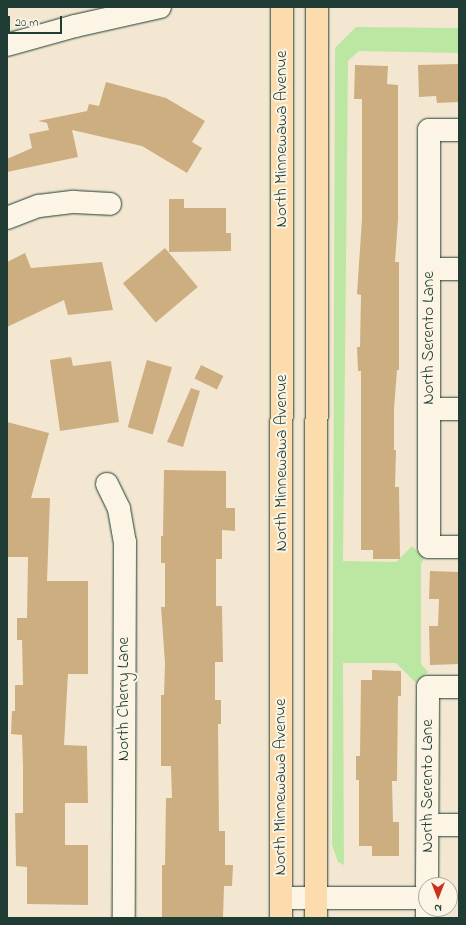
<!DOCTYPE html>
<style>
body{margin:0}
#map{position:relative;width:466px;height:925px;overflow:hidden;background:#f3e7d1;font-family:"Indie Flower",sans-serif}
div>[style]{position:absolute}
.green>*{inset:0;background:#bce7a3}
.building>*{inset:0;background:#cdae81;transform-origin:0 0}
.roads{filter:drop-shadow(0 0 1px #1f3d34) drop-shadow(0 0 1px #1f3d34)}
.minor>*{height:22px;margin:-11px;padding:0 11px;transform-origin:11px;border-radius:11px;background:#fcf5e5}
.major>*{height:22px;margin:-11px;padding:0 11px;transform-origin:11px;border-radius:11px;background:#fcdcac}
span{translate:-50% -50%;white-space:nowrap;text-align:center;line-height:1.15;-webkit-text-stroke:4px #fcf5e5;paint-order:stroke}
.street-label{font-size:17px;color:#1f3d34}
.frame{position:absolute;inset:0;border:8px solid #1f3d34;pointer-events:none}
.north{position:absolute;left:418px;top:877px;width:40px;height:40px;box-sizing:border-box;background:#fcf5e5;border:1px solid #a4ab9e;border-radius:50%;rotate:180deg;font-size:11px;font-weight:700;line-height:16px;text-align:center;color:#1f3d34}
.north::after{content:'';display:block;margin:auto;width:14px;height:18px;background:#c8321e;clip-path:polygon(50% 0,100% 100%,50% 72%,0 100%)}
.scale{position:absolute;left:8px;top:16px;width:54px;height:18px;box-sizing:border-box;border:2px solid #1f3d34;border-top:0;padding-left:5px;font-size:12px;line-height:14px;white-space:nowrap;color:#1f3d34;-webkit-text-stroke:3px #fcf5e5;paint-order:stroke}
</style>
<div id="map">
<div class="green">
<i style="clip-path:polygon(356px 27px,459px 28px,459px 53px,359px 51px,348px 61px,343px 561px,396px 562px,412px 546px,424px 558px,421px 565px,421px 664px,428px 672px,416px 683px,396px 663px,343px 663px,344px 865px,338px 862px,332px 845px,335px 48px)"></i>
</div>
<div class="building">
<i style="clip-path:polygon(459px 64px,459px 102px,437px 103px,436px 96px,419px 97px,418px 65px)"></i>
<i style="clip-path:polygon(355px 65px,388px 66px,387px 84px,398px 85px,398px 219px,395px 262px,399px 262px,399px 370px,397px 370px,394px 409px,394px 450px,396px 450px,395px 487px,399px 487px,400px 559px,373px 559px,373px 550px,361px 550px,361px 371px,358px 371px,357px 347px,360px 347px,361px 295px,357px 294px,362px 219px,362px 99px,354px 99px)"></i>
<i style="clip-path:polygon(106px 82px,166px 98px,205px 121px,192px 142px,202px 148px,187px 173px,142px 146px,72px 130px,78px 157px,7px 172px,7px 159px,32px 148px,29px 134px,49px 130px,47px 123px,38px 121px,87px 111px,89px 104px,99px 106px)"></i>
<i style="clip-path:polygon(169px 199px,184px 199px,184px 208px,226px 208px,226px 233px,231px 233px,231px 251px,169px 252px)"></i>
<i style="left:165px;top:248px;width:51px;height:55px;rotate:50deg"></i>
<i style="clip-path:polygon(25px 253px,31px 268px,102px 262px,113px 310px,68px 315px,64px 300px,7px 327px,7px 262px)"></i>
<i style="clip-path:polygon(71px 357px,73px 366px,111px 361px,119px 422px,60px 431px,50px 360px)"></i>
<i style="left:147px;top:360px;width:26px;height:70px;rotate:16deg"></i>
<i style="left:201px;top:365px;width:25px;height:15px;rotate:26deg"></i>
<i style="clip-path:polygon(191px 388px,200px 391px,183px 447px,167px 442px)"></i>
<i style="clip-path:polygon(7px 422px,49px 433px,31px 498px,50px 498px,47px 581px,88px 581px,88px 674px,68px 674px,64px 745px,87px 746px,88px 803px,65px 803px,65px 845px,88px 845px,88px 905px,27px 904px,27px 867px,16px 866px,15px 813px,23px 813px,23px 766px,22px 735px,11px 734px,12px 711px,15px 711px,15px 685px,23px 685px,22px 640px,17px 640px,17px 618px,27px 618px,28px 557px,7px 557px)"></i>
<i style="clip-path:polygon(164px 470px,226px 471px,226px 508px,235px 508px,235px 531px,222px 530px,222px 559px,216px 559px,216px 606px,222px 606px,223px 662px,215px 662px,215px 700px,221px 700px,221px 724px,218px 724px,219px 831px,225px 831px,225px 865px,233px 865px,232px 886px,224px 886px,223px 918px,162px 918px,162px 865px,165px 865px,166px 798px,172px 798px,171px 766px,161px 766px,161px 695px,164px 695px,165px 663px,161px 607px,165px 607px,165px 563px,161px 563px,161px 536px,163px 536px)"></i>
<i style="clip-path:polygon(430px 571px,459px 572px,459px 664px,430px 665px,429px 626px,438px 626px,439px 599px,429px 599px)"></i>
<i style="clip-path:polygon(372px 670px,401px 671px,401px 696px,398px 696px,397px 781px,392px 781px,393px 822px,399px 822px,399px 856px,372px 856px,372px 846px,359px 846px,359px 780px,356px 780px,356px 756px,360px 756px,361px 680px,372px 680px)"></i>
</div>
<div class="roads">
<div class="minor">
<i style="left:7px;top:45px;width:71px;rotate:-15.6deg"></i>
<i style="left:75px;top:26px;width:87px;rotate:-12.6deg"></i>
<i style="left:459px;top:130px;width:30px;rotate:180deg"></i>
<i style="left:429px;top:130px;width:417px;rotate:90deg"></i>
<i style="left:429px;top:547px;width:30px"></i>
<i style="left:7px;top:218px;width:34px;rotate:-21deg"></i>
<i style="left:39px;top:206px;width:35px;rotate:-7deg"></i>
<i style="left:74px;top:202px;width:36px;rotate:3deg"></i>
<i style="left:429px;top:269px;width:30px"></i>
<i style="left:429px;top:409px;width:30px"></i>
<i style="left:107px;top:484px;width:28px;rotate:64deg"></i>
<i style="left:119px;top:509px;width:34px;rotate:80deg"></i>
<i style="left:125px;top:542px;width:376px;rotate:90.2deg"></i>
<i style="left:428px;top:825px;width:31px"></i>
<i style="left:427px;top:885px;width:198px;rotate:-89.7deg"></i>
<i style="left:428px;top:687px;width:31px"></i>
<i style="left:281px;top:898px;width:145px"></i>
<i style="left:427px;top:918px;width:9px;rotate:-90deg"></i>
</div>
<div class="major">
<i style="left:281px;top:918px;width:911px;rotate:-89.94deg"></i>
<i style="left:316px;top:918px;width:911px;rotate:-89.94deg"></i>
</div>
</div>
<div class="street-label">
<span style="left:282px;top:139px;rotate:-90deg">North Minnewawa Avenue</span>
<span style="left:429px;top:338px;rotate:-90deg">North Serento Lane</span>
<span style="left:282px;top:463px;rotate:-90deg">North Minnewawa Avenue</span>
<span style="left:124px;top:699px;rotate:-90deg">North Cherry Lane</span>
<span style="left:428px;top:786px;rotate:-90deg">North Serento Lane</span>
<span style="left:281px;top:787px;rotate:-90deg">North Minnewawa Avenue</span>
</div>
<div class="frame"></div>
<div class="north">N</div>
<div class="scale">20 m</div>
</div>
